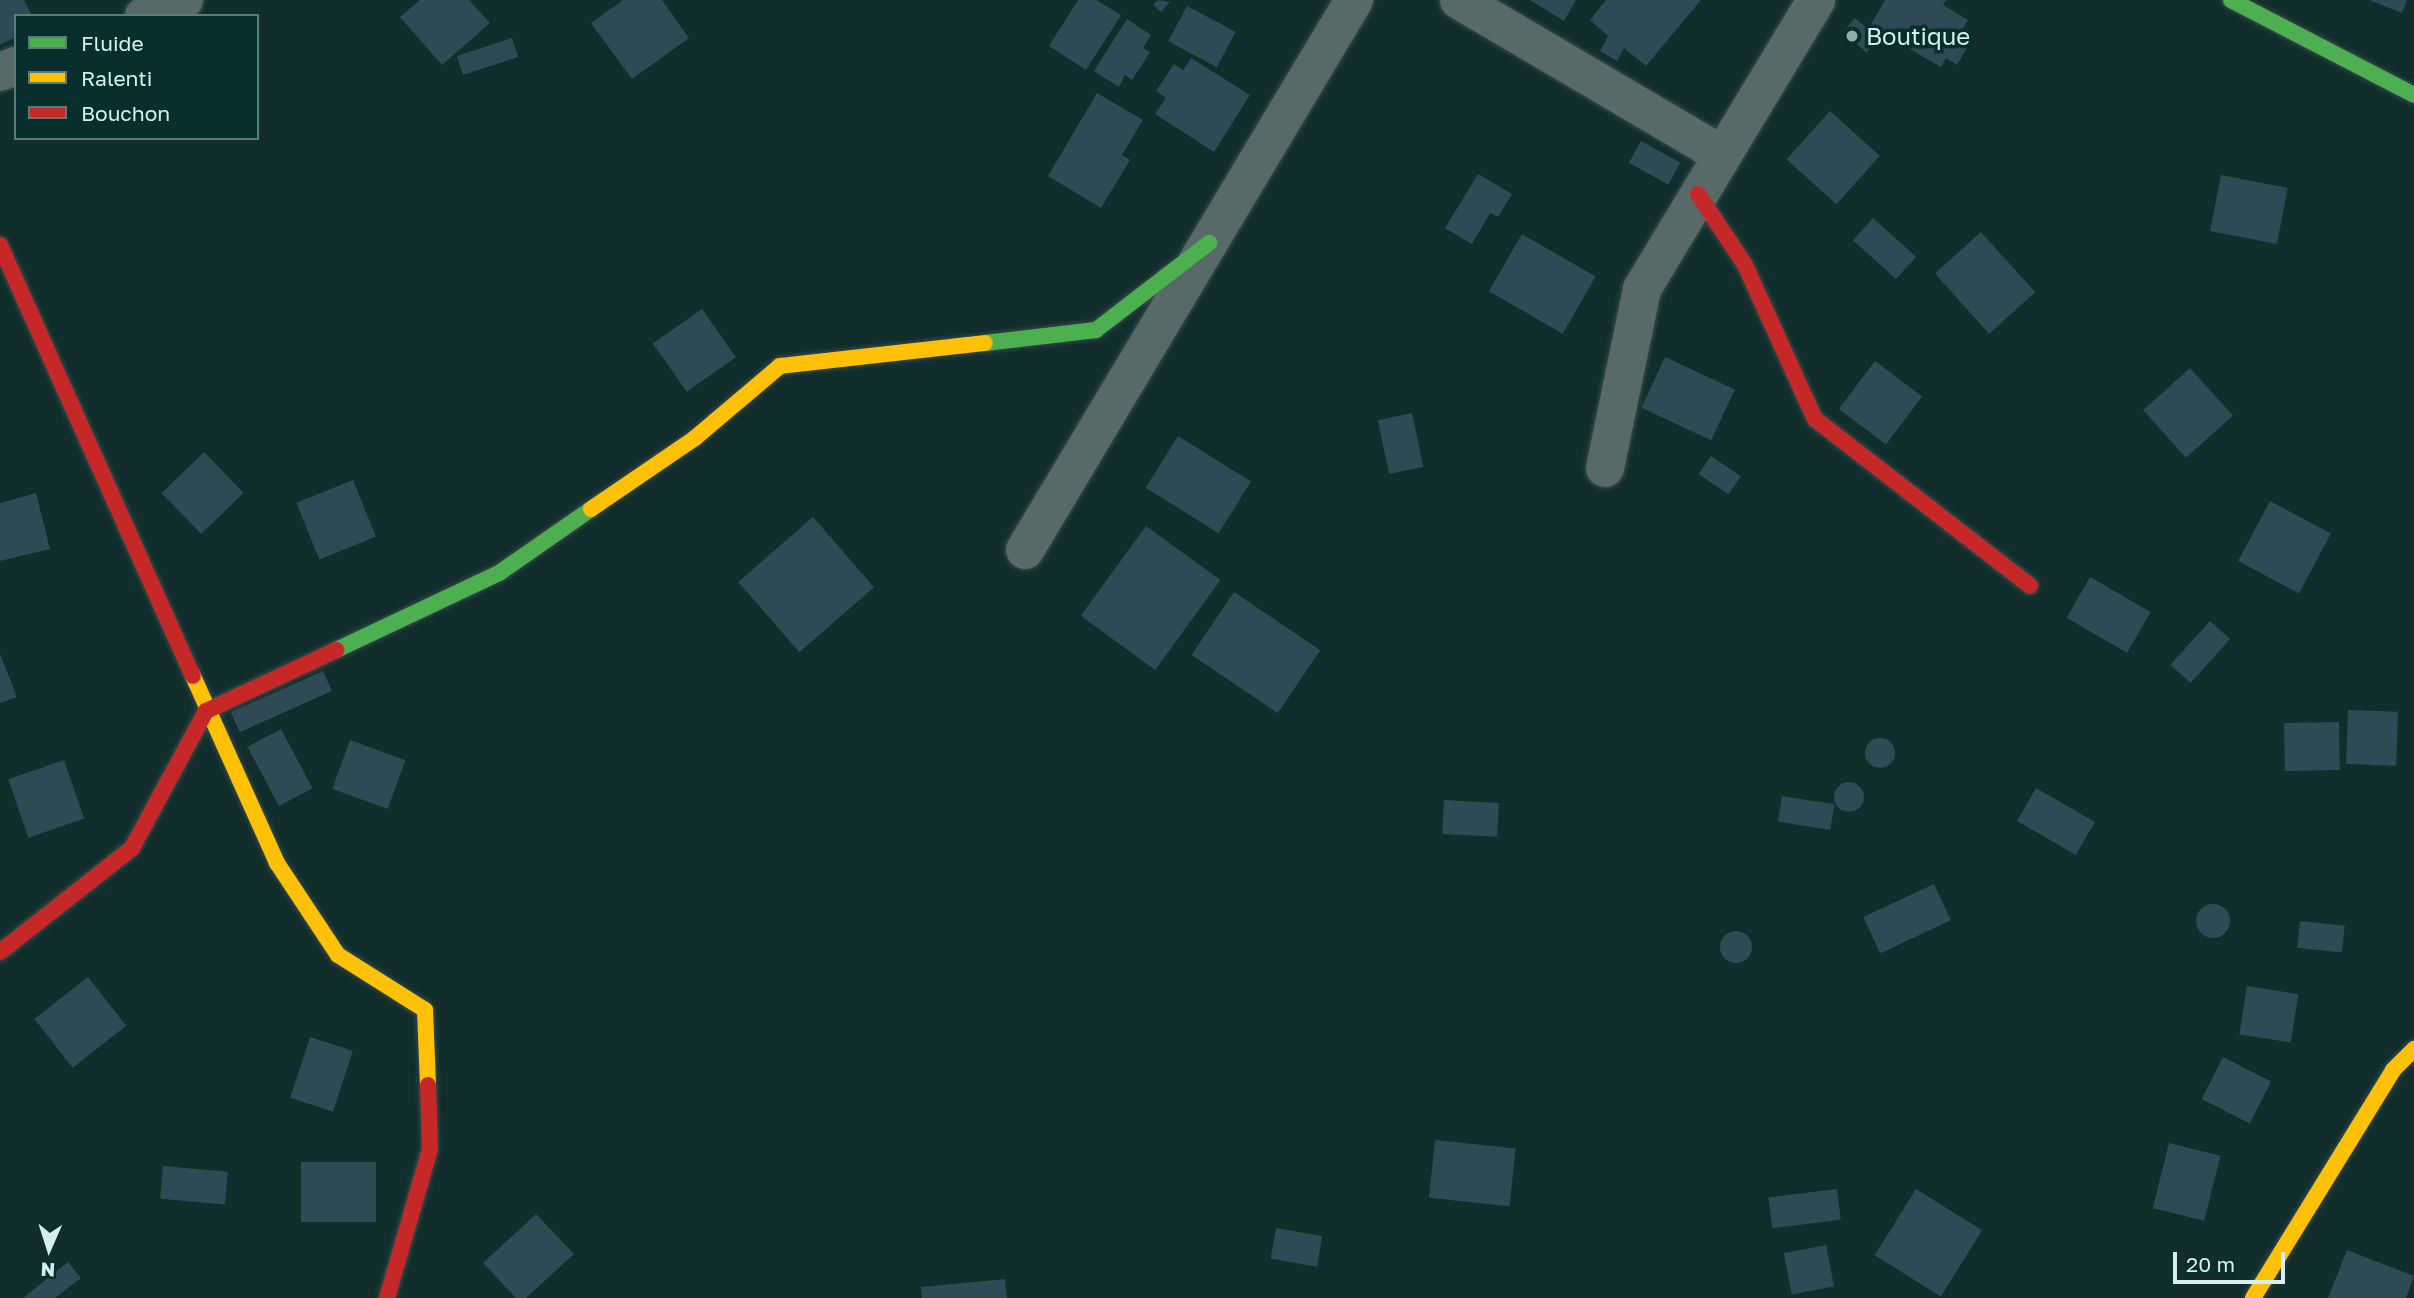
<!DOCTYPE html>
<style>
body{margin:0}
#map{position:relative;width:2414px;height:1298px;overflow:hidden;background:#112e2d;font-family:"Golos Text",sans-serif}
div>[style]{position:absolute}
.building>*{inset:0;background:#2f4a54;transform-origin:0 0}
.round{border-radius:50%}
.roads{filter:drop-shadow(0 0 2px #374a49) drop-shadow(0 0 2px #374a49)}
.street>*{height:38px;margin:-19px;padding:0 19px;transform-origin:19px;border-radius:19px;background:#576a68}
.fast>*{height:16px;margin:-8px;padding:0 8px;transform-origin:8px;border-radius:8px;background:#4caf50}
.slow>*{height:16px;margin:-8px;padding:0 8px;transform-origin:8px;border-radius:8px;background:#ffc107}
.jam>*{height:16px;margin:-8px;padding:0 8px;transform-origin:8px;border-radius:8px;background:#c62828}
.dots>*{width:19px;height:19px;translate:-50% -50%;box-sizing:border-box;border:4px solid #082e2d;border-radius:50%}
span{translate:-50% -50%;white-space:nowrap;text-align:center;line-height:1.15;-webkit-text-stroke:7px #082e2d;paint-order:stroke}
.poi-label{font-size:24px;color:#d6eeed}
.left{translate:0 -50%;text-align:left}
.legend{position:absolute;left:14px;top:14px;width:245px;height:126px;box-sizing:border-box;background:#082e2d;border:2px solid #5a7b7a;margin:0;padding:9px 12px;list-style:none;font-size:21px;color:#d6eeed}
.legend li{display:flex;align-items:center;gap:14px;height:35px}
.legend b{width:35px;border:2px solid #5a7b7a}
.north{position:absolute;left:14px;top:1214px;width:70px;height:70px;-webkit-text-stroke:5px #082e2d;paint-order:stroke;rotate:183deg;font-size:19px;font-weight:700;line-height:28px;text-align:center;color:#d6eeed}
.north::after{content:'';display:block;margin:auto;width:24px;height:32px;background:#d6eeed;clip-path:polygon(50% 0,100% 100%,50% 72%,0 100%)}
.scale{position:absolute;left:2173px;top:1252px;width:112px;height:32px;box-sizing:border-box;border:4px solid #d6eeed;border-top:0;padding-left:9px;font-size:21px;line-height:24px;white-space:nowrap;color:#d6eeed;-webkit-text-stroke:5px #082e2d;paint-order:stroke}
</style>
<div id="map">
<div class="building">
<i style="clip-path:polygon(0 0,24px 0,32px 16px,16px 16px,16px 37px,0 45px)"></i>
<i style="clip-path:polygon(420px 0,469px 0,490px 23px,442px 65px,400px 17px)"></i>
<i style="clip-path:polygon(623px 0,662px 0,689px 38px,632px 79px,591px 23px)"></i>
<i style="clip-path:polygon(1078px 0,1096px 0,1121px 15px,1086px 70px,1049px 46px)"></i>
<i style="clip-path:polygon(1158px 0,1170px 2px,1161px 12px,1153px 5px)"></i>
<i style="clip-path:polygon(1530px 0,1576px 0,1564px 21px)"></i>
<i style="clip-path:polygon(1606px 0,1701px 0,1646px 66px,1624px 48px,1617px 61px,1600px 51px,1608px 36px,1590px 20px)"></i>
<i style="clip-path:polygon(1885px 0,1946px 0,1943px 5px,1968px 20px,1957px 39px,1968px 46px,1957px 65px,1946px 58px,1941px 67px,1870px 26px)"></i>
<i style="clip-path:polygon(2369px 0,2407px 0,2402px 13px)"></i>
<i style="left:1187px;top:6px;width:55px;height:40px;rotate:28deg"></i>
<i style="left:1855px;top:18px;width:31px;height:19px;rotate:40deg"></i>
<i style="clip-path:polygon(1127px 19px,1151px 35px,1143px 48px,1150px 52px,1132px 80px,1125px 75px,1119px 87px,1094px 71px)"></i>
<i style="left:512px;top:38px;width:20px;height:58px;rotate:72deg"></i>
<i style="clip-path:polygon(1191px 58px,1250px 95px,1214px 152px,1155px 114px,1166px 98px,1156px 91px,1174px 64px,1183px 70px)"></i>
<i style="clip-path:polygon(1097px 93px,1143px 120px,1122px 155px,1130px 160px,1101px 208px,1048px 176px)"></i>
<i style="left:1830px;top:111px;width:67px;height:65px;rotate:42deg"></i>
<i style="left:1641px;top:141px;width:45px;height:25px;rotate:29deg"></i>
<i style="clip-path:polygon(1478px 174px,1512px 194px,1498px 217px,1490px 213px,1472px 244px,1445px 228px)"></i>
<i style="left:2221px;top:175px;width:68px;height:57px;rotate:11deg"></i>
<i style="left:1873px;top:218px;width:58px;height:30px;rotate:42deg"></i>
<i style="left:1981px;top:232px;width:81px;height:62px;rotate:48deg"></i>
<i style="left:1522px;top:234px;width:85px;height:66px;rotate:30deg"></i>
<i style="left:702px;top:309px;width:59px;height:60px;rotate:55deg"></i>
<i style="left:1665px;top:357px;width:77px;height:56px;rotate:25deg"></i>
<i style="left:1875px;top:361px;width:59px;height:60px;rotate:37deg"></i>
<i style="left:2190px;top:368px;width:64px;height:63px;rotate:48deg"></i>
<i style="left:1412px;top:413px;width:55px;height:35px;rotate:78deg"></i>
<i style="left:1178px;top:436px;width:86px;height:61px;rotate:32deg"></i>
<i style="left:204px;top:452px;width:57px;height:59px;rotate:46deg"></i>
<i style="left:1711px;top:456px;width:36px;height:22px;rotate:34deg"></i>
<i style="left:353px;top:480px;width:61px;height:61px;rotate:68deg"></i>
<i style="clip-path:polygon(36px 493px,50px 549px,0 561px,0 503px)"></i>
<i style="left:2270px;top:501px;width:69px;height:68px;rotate:28deg"></i>
<i style="left:813px;top:517px;width:93px;height:99px;rotate:49deg"></i>
<i style="left:1146px;top:526px;width:92px;height:111px;rotate:36deg"></i>
<i style="left:2090px;top:577px;width:70px;height:47px;rotate:30deg"></i>
<i style="left:1234px;top:592px;width:104px;height:76px;rotate:34deg"></i>
<i style="left:2210px;top:621px;width:27px;height:59px;rotate:42deg"></i>
<i style="clip-path:polygon(0 654px,17px 697px,0 703px)"></i>
<i style="left:323px;top:671px;width:22px;height:101px;rotate:66deg"></i>
<i style="left:2348px;top:710px;width:50px;height:54px;rotate:2deg"></i>
<i style="left:2339px;top:722px;width:48px;height:55px;rotate:89deg"></i>
<i style="left:281px;top:729px;width:67px;height:38px;rotate:62deg"></i>
<i class="round" style="left:1865px;top:738px;width:30px;height:30px"></i>
<i style="left:350px;top:740px;width:59px;height:52px;rotate:20deg"></i>
<i style="left:64px;top:760px;width:62px;height:59px;rotate:71deg"></i>
<i class="round" style="left:1834px;top:782px;width:30px;height:30px"></i>
<i style="left:2036px;top:788px;width:68px;height:38px;rotate:30deg"></i>
<i style="left:1782px;top:796px;width:53px;height:26px;rotate:9deg"></i>
<i style="left:1444px;top:800px;width:55px;height:34px;rotate:3deg"></i>
<i style="left:1934px;top:884px;width:40px;height:78px;rotate:65deg"></i>
<i class="round" style="left:2196px;top:904px;width:34px;height:34px"></i>
<i style="left:2300px;top:921px;width:45px;height:27px;rotate:6deg"></i>
<i class="round" style="left:1720px;top:931px;width:32px;height:32px"></i>
<i style="left:88px;top:977px;width:62px;height:68px;rotate:52deg"></i>
<i style="left:2247px;top:986px;width:52px;height:49px;rotate:9deg"></i>
<i style="left:310px;top:1037px;width:45px;height:64px;rotate:18deg"></i>
<i style="left:2223px;top:1057px;width:54px;height:47px;rotate:27deg"></i>
<i style="left:1435px;top:1140px;width:81px;height:58px;rotate:6deg"></i>
<i style="left:2169px;top:1143px;width:53px;height:67px;rotate:14deg"></i>
<i style="left:301px;top:1162px;width:75px;height:60px"></i>
<i style="left:163px;top:1166px;width:65px;height:33px;rotate:5deg"></i>
<i style="left:1837px;top:1189px;width:31px;height:69px;rotate:83deg"></i>
<i style="left:1916px;top:1189px;width:78px;height:78px;rotate:32deg"></i>
<i style="clip-path:polygon(536px 1214px,574px 1254px,526px 1298px,516px 1298px,483px 1263px)"></i>
<i style="left:1276px;top:1228px;width:47px;height:31px;rotate:10deg"></i>
<i style="left:1826px;top:1245px;width:42px;height:43px;rotate:79deg"></i>
<i style="clip-path:polygon(2347px 1250px,2414px 1276px,2406px 1298px,2328px 1298px)"></i>
<i style="clip-path:polygon(68px 1262px,81px 1278px,55px 1298px,23px 1298px)"></i>
<i style="clip-path:polygon(1005px 1279px,1007px 1298px,922px 1298px,921px 1287px)"></i>
</div>
<div class="roads">
<div class="street">
<i style="left:1459px;top:0;width:305px;rotate:30.5deg"></i>
<i style="left:144px;top:16px;width:43px;rotate:-21.8deg"></i>
<i style="left:0;top:72px;width:17px;rotate:-21deg"></i>
<i style="left:1605px;top:468px;width:183px;rotate:-78.3deg"></i>
<i style="left:1642px;top:289px;width:337px;rotate:-58.9deg"></i>
<i style="left:1025px;top:550px;width:641px;rotate:-59.11deg"></i>
</div>
<div class="fast">
<i style="left:2231px;top:0;width:206px;rotate:27.4deg"></i>
<i style="left:985px;top:343px;width:112px;rotate:-6.7deg"></i>
<i style="left:1096px;top:330px;width:143px;rotate:-37.6deg"></i>
<i style="left:336px;top:650px;width:180px;rotate:-25.3deg"></i>
<i style="left:499px;top:573px;width:112px;rotate:-34.8deg"></i>
</div>
<div class="slow">
<i style="left:591px;top:509px;width:126px;rotate:-34.3deg"></i>
<i style="left:695px;top:438px;width:111px;rotate:-40.3deg"></i>
<i style="left:780px;top:366px;width:206px;rotate:-6.4deg"></i>
<i style="left:193px;top:676px;width:205px;rotate:65.8deg"></i>
<i style="left:277px;top:863px;width:110px;rotate:56.5deg"></i>
<i style="left:338px;top:955px;width:103px;rotate:32.3deg"></i>
<i style="left:425px;top:1010px;width:75px;rotate:87.7deg"></i>
<i style="left:2253px;top:1298px;width:268px;rotate:-58.4deg"></i>
<i style="left:2393px;top:1070px;width:30px;rotate:-45deg"></i>
</div>
<div class="jam">
<i style="left:1698px;top:194px;width:85px;rotate:56.5deg"></i>
<i style="left:1745px;top:265px;width:169px;rotate:65.6deg"></i>
<i style="left:1815px;top:419px;width:272px;rotate:37.8deg"></i>
<i style="left:0;top:245px;width:472px;rotate:65.9deg"></i>
<i style="left:0;top:952px;width:168px;rotate:-38.2deg"></i>
<i style="left:132px;top:848px;width:156px;rotate:-61.6deg"></i>
<i style="left:206px;top:711px;width:144px;rotate:-25.1deg"></i>
<i style="left:387px;top:1298px;width:155px;rotate:-73.9deg"></i>
<i style="left:430px;top:1149px;width:64px;rotate:-91.8deg"></i>
</div>
</div>
<div class="dots">
<i style="left:1852px;top:36px;background:#91abaa"></i>
</div>
<div class="poi-label">
<span class="left" style="left:1866px;top:36px">Boutique</span>
</div>
<ul class="legend">
<li><b style="height:9px;background:#4caf50"></b>Fluide</li>
<li><b style="height:9px;background:#ffc107"></b>Ralenti</li>
<li><b style="height:9px;background:#c62828"></b>Bouchon</li>
</ul>
<div class="north">N</div>
<div class="scale">20 m</div>
</div>
